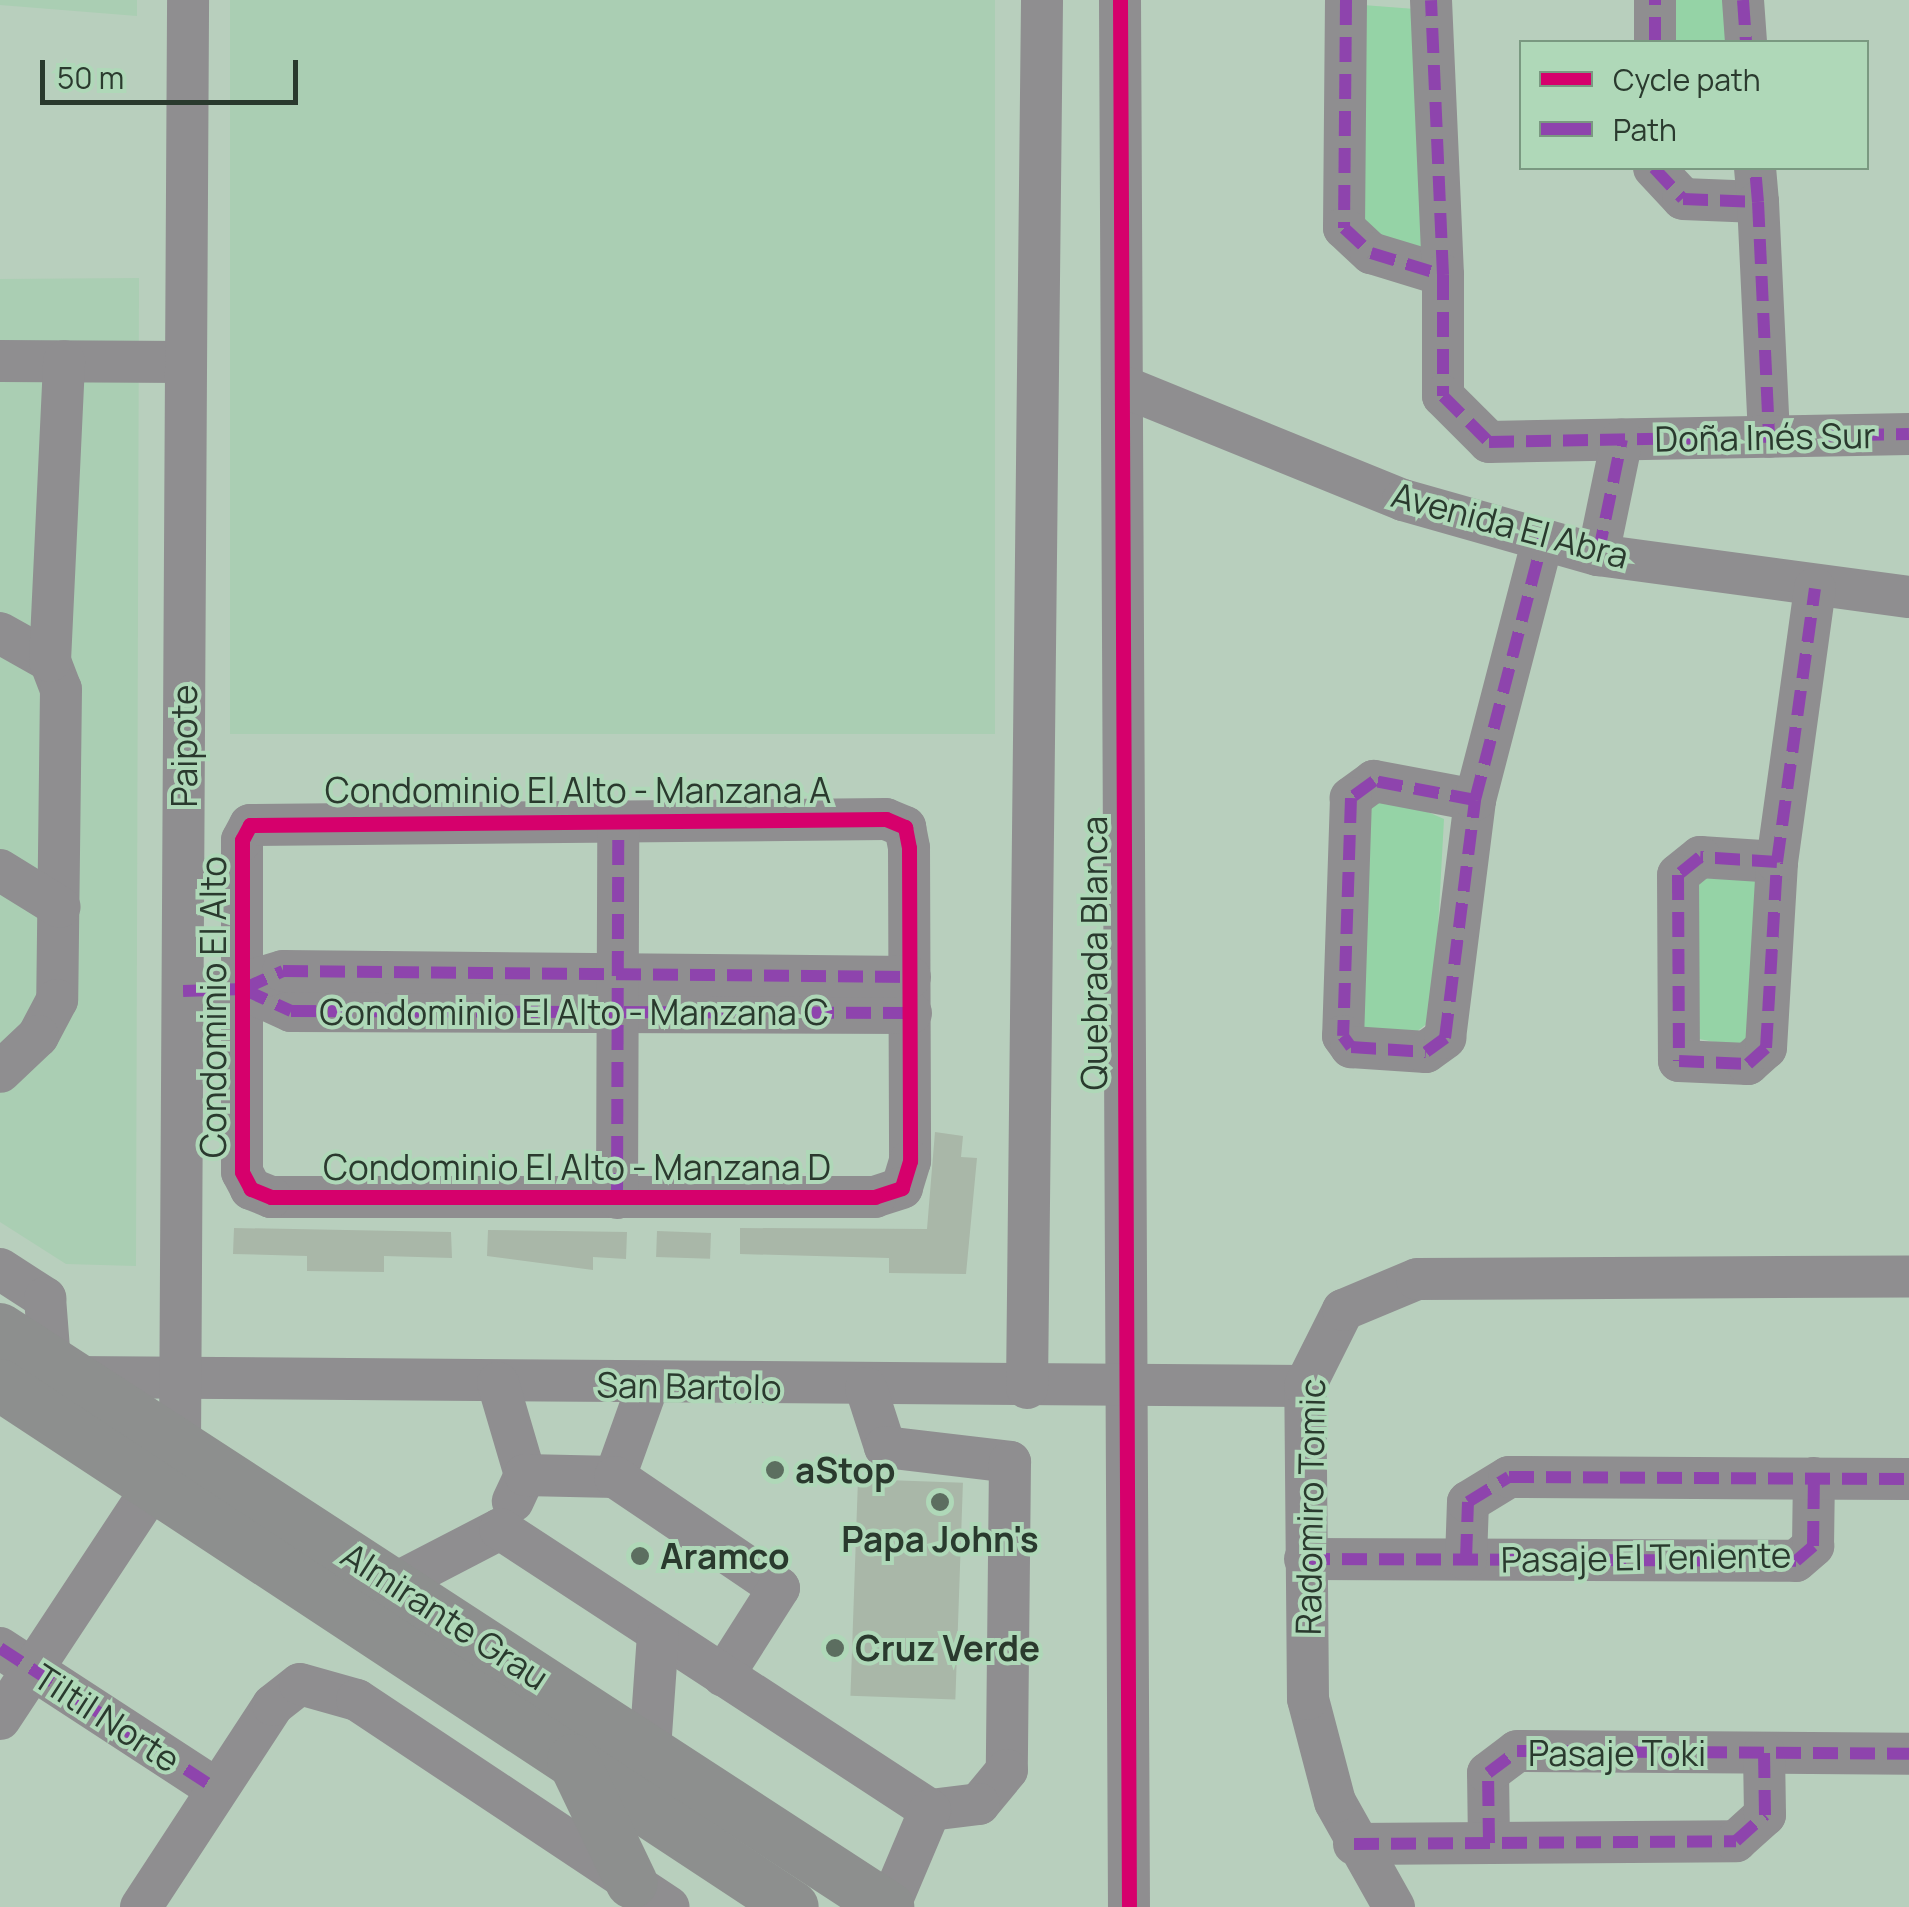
<!DOCTYPE html>
<meta charset="utf-8">
<style>
body{margin:0}
#map{position:relative;width:1909px;height:1907px;overflow:hidden;background:#b8cfbd;font-family:Manrope,sans-serif}
div>[style]{position:absolute}
.built>*{inset:0;background:#aaceb3;transform-origin:0 0}
.green>*{inset:0;background:#95d3a6;transform-origin:0 0}
.building>*{inset:0;background:#a9b7a8;transform-origin:0 0}
.minor>*{height:42px;margin:-21px;padding:0 21px;transform-origin:21px;border-radius:21px;background:#8f8e90}
.major>*{height:52px;margin:-26px;padding:0 26px;transform-origin:26px;border-radius:26px;background:#8d8f8e}
.quiet>*{height:12px;margin-top:-6px;transform-origin:0;background:repeating-linear-gradient(90deg,#8e44ad 0 25px,transparent 0 37px)}
.cycleway>*{height:15px;margin:-7.5px;padding:0 7.5px;transform-origin:7.5px;border-radius:7.5px;background:#d6006c}
.dots>*{width:28px;height:28px;translate:-50% -50%;box-sizing:border-box;border:5px solid #afd8b8;border-radius:50%}
span{translate:-50% -50%;white-space:nowrap;text-align:center;line-height:1.15;-webkit-text-stroke:8px #afd8b8;paint-order:stroke}
.street-label{font-size:35px;color:#2a3a2e}
.poi-label{font-size:35px;color:#2a3a2e;font-weight:700}
.left{translate:0 -50%;text-align:left}
.legend{position:absolute;left:1519px;top:40px;width:350px;height:130px;box-sizing:border-box;background:#afd8b8;border:2px solid #7a9981;margin:0;padding:12px 18px;list-style:none;font-size:30px;color:#2a3a2e}
.legend li{display:flex;align-items:center;gap:20px;height:50px}
.legend b{width:50px;border:2px solid #7a9981}
.scale{position:absolute;left:40px;top:60px;width:258px;height:45px;box-sizing:border-box;border:5px solid #2a3a2e;border-top:0;padding-left:12px;font-size:30px;line-height:35px;white-space:nowrap;color:#2a3a2e;-webkit-text-stroke:8px #afd8b8;paint-order:stroke}
</style>
<div id="map">
<div class="built">
<i style="clip-path:polygon(0 0,137px 0,137px 16px,0 5px)"></i>
<i style="left:230px;top:0;width:765px;height:734px"></i>
<i style="clip-path:polygon(139px 278px,136px 1266px,66px 1264px,0 1222px,0 279px)"></i>
</div>
<div class="green">
<i style="left:1676px;top:0;width:54px;height:42px"></i>
<i style="clip-path:polygon(1363px 5px,1415px 9px,1434px 254px,1364px 232px)"></i>
<i style="clip-path:polygon(1391px 796px,1444px 819px,1433px 1019px,1411px 1036px,1360px 1029px,1363px 809px)"></i>
<i style="clip-path:polygon(1708px 868px,1757px 874px,1754px 1027px,1740px 1047px,1689px 1037px,1694px 881px)"></i>
</div>
<div class="building">
<i style="clip-path:polygon(935px 1132px,963px 1136px,961px 1157px,977px 1158px,966px 1274px,889px 1273px,889px 1258px,740px 1254px,740px 1228px,927px 1229px)"></i>
<i style="clip-path:polygon(234px 1228px,451px 1232px,452px 1258px,384px 1256px,384px 1272px,307px 1271px,307px 1256px,233px 1254px)"></i>
<i style="clip-path:polygon(488px 1230px,627px 1232px,626px 1259px,593px 1257px,593px 1270px,487px 1256px)"></i>
<i style="left:657px;top:1231px;width:54px;height:26px;rotate:2deg"></i>
<i style="left:858px;top:1479px;width:105px;height:217px;rotate:2deg"></i>
</div>
<div class="minor">
<i style="left:1120px;top:0;width:1907px;rotate:89.73deg"></i>
<i style="left:1346px;top:0;width:228px;rotate:90.5deg"></i>
<i style="left:1344px;top:228px;width:37px;rotate:43deg"></i>
<i style="left:1371px;top:253px;width:75px;rotate:17deg"></i>
<i style="left:1443px;top:275px;width:275px;rotate:-92.5deg"></i>
<i style="left:1743px;top:0;width:42px;rotate:85.9deg"></i>
<i style="left:1655px;top:42px;width:42px;rotate:-90deg"></i>
<i style="left:1654px;top:168px;width:42px;rotate:46.9deg"></i>
<i style="left:1683px;top:199px;width:75px;rotate:2.3deg"></i>
<i style="left:1758px;top:202px;width:34px;rotate:-95deg"></i>
<i style="left:1758px;top:202px;width:235px;rotate:87.3deg"></i>
<i style="left:1443px;top:275px;width:121px;rotate:90deg"></i>
<i style="left:1443px;top:396px;width:65px;rotate:45deg"></i>
<i style="left:1489px;top:442px;width:420px;rotate:-1.1deg"></i>
<i style="left:0;top:361px;width:186px;rotate:0.3deg"></i>
<i style="left:1127px;top:388px;width:298px;rotate:22.1deg"></i>
<i style="left:1403px;top:500px;width:203px;rotate:15.8deg"></i>
<i style="left:1598px;top:555px;width:314px;rotate:7.7deg"></i>
<i style="left:1598px;top:555px;width:118px;rotate:-78.3deg"></i>
<i style="left:0;top:633px;width:57px;rotate:29.2deg"></i>
<i style="left:50px;top:661px;width:30px;rotate:69deg"></i>
<i style="left:61px;top:689px;width:311px;rotate:90.7deg"></i>
<i style="left:57px;top:1000px;width:41px;rotate:117.8deg"></i>
<i style="left:38px;top:1036px;width:52px;rotate:136.5deg"></i>
<i style="left:50px;top:661px;width:300px;rotate:-87.3deg"></i>
<i style="left:1475px;top:800px;width:103px;rotate:-169.3deg"></i>
<i style="left:1374px;top:781px;width:29px;rotate:144deg"></i>
<i style="left:1351px;top:798px;width:238px;rotate:91.9deg"></i>
<i style="left:1343px;top:1036px;width:14px;rotate:54deg"></i>
<i style="left:1351px;top:1047px;width:75px;rotate:3.8deg"></i>
<i style="left:1426px;top:1052px;width:24px;rotate:-36deg"></i>
<i style="left:1445px;top:1038px;width:240px;rotate:-82.8deg"></i>
<i style="left:1475px;top:800px;width:270px;rotate:-75.4deg"></i>
<i style="left:886px;top:819px;width:21px;rotate:23deg"></i>
<i style="left:905px;top:827px;width:21px;rotate:79deg"></i>
<i style="left:909px;top:848px;width:313px;rotate:89.8deg"></i>
<i style="left:910px;top:1161px;width:28px;rotate:107deg"></i>
<i style="left:902px;top:1188px;width:28px;rotate:162deg"></i>
<i style="left:875px;top:1197px;width:604px;rotate:180deg"></i>
<i style="left:271px;top:1197px;width:22px;rotate:-158deg"></i>
<i style="left:251px;top:1189px;width:19px;rotate:-118deg"></i>
<i style="left:242px;top:1172px;width:332px;rotate:-90deg"></i>
<i style="left:242px;top:840px;width:17px;rotate:-62deg"></i>
<i style="left:250px;top:825px;width:636px;rotate:-0.54deg"></i>
<i style="left:1777px;top:862px;width:77px;rotate:-176.3deg"></i>
<i style="left:1700px;top:857px;width:28px;rotate:141deg"></i>
<i style="left:1678px;top:875px;width:186px;rotate:89.7deg"></i>
<i style="left:1679px;top:1061px;width:69px;rotate:2.5deg"></i>
<i style="left:1748px;top:1064px;width:24px;rotate:-42deg"></i>
<i style="left:1766px;top:1048px;width:186px;rotate:-86.6deg"></i>
<i style="left:1777px;top:862px;width:276px;rotate:-82.1deg"></i>
<i style="left:0;top:870px;width:70px;rotate:31.7deg"></i>
<i style="left:243px;top:989px;width:53px;rotate:24.6deg"></i>
<i style="left:291px;top:1011px;width:620px;rotate:0.18deg"></i>
<i style="left:219px;top:990px;width:67px;rotate:-16.5deg"></i>
<i style="left:283px;top:971px;width:627px;rotate:0.55deg"></i>
<i style="left:617px;top:1198px;width:379px;rotate:-89.8deg"></i>
<i style="left:0;top:1269px;width:54px;rotate:32.8deg"></i>
<i style="left:45px;top:1298px;width:64px;rotate:85.5deg"></i>
<i style="left:73px;top:1377px;width:1232px;rotate:0.42deg"></i>
<i style="left:498px;top:1383px;width:96px;rotate:73.6deg"></i>
<i style="left:525px;top:1475px;width:29px;rotate:115deg"></i>
<i style="left:866px;top:1388px;width:62px;rotate:72.1deg"></i>
<i style="left:885px;top:1447px;width:126px;rotate:6.8deg"></i>
<i style="left:1010px;top:1462px;width:308px;rotate:90.6deg"></i>
<i style="left:1007px;top:1770px;width:44px;rotate:129.5deg"></i>
<i style="left:979px;top:1804px;width:49px;rotate:173deg"></i>
<i style="left:1027px;top:1388px;width:1388px;rotate:-89.38deg"></i>
<i style="left:525px;top:1475px;width:90px;rotate:1.3deg"></i>
<i style="left:615px;top:1477px;width:98px;rotate:-70.3deg"></i>
<i style="left:615px;top:1477px;width:198px;rotate:34.1deg"></i>
<i style="left:779px;top:1588px;width:104px;rotate:122.5deg"></i>
<i style="left:1305px;top:1559px;width:491px;rotate:0.2deg"></i>
<i style="left:1796px;top:1561px;width:23px;rotate:-41deg"></i>
<i style="left:1813px;top:1546px;width:68px;rotate:-89.2deg"></i>
<i style="left:1466px;top:1559px;width:57px;rotate:-88deg"></i>
<i style="left:1468px;top:1502px;width:48px;rotate:-31.4deg"></i>
<i style="left:1509px;top:1477px;width:400px;rotate:0.3deg"></i>
<i style="left:396px;top:1583px;width:117px;rotate:-27.4deg"></i>
<i style="left:500px;top:1529px;width:514px;rotate:33.16deg"></i>
<i style="left:930px;top:1810px;width:105px;rotate:112.9deg"></i>
<i style="left:0;top:1648px;width:257px;rotate:33.1deg"></i>
<i style="left:0;top:1719px;width:327px;rotate:-56.6deg"></i>
<i style="left:180px;top:1446px;width:1446px;rotate:-89.68deg"></i>
<i style="left:650px;top:1749px;width:115px;rotate:-86deg"></i>
<i style="left:1489px;top:1843px;width:70px;rotate:-90.8deg"></i>
<i style="left:1488px;top:1773px;width:36px;rotate:-37deg"></i>
<i style="left:1517px;top:1751px;width:392px;rotate:0.4deg"></i>
<i style="left:1354px;top:1844px;width:382px;rotate:-0.4deg"></i>
<i style="left:1736px;top:1841px;width:39px;rotate:-42deg"></i>
<i style="left:1765px;top:1815px;width:62px;rotate:-90.9deg"></i>
<i style="left:141px;top:1907px;width:241px;rotate:-56.8deg"></i>
<i style="left:273px;top:1705px;width:34px;rotate:-38deg"></i>
<i style="left:300px;top:1684px;width:59px;rotate:15.7deg"></i>
<i style="left:357px;top:1700px;width:374px;rotate:33.6deg"></i>
<i style="left:1394px;top:1907px;width:120px;rotate:-119.3deg"></i>
<i style="left:1335px;top:1802px;width:106px;rotate:-104.7deg"></i>
<i style="left:1308px;top:1699px;width:313px;rotate:-90.5deg"></i>
<i style="left:1305px;top:1386px;width:85px;rotate:-63.4deg"></i>
<i style="left:1343px;top:1310px;width:80px;rotate:-22.7deg"></i>
<i style="left:1417px;top:1279px;width:492px;rotate:-0.3deg"></i>
</div>
<div class="major">
<i style="left:0;top:1329px;width:1060px;rotate:33.06deg"></i>
<i style="left:0;top:1385px;width:949px;rotate:33.36deg"></i>
<i style="left:573px;top:1760px;width:136px;rotate:64.4deg"></i>
</div>
<div class="quiet">
<i style="left:1346px;top:0;width:228px;rotate:90.5deg"></i>
<i style="left:1344px;top:228px;width:37px;rotate:43deg"></i>
<i style="left:1371px;top:253px;width:75px;rotate:17deg"></i>
<i style="left:1443px;top:275px;width:275px;rotate:-92.5deg"></i>
<i style="left:1743px;top:0;width:42px;rotate:85.9deg"></i>
<i style="left:1655px;top:42px;width:42px;rotate:-90deg"></i>
<i style="left:1654px;top:168px;width:42px;rotate:46.9deg"></i>
<i style="left:1683px;top:199px;width:75px;rotate:2.3deg"></i>
<i style="left:1758px;top:202px;width:34px;rotate:-95deg"></i>
<i style="left:1758px;top:202px;width:235px;rotate:87.3deg"></i>
<i style="left:1443px;top:275px;width:121px;rotate:90deg"></i>
<i style="left:1443px;top:396px;width:65px;rotate:45deg"></i>
<i style="left:1489px;top:442px;width:420px;rotate:-1.1deg"></i>
<i style="left:1598px;top:555px;width:118px;rotate:-78.3deg"></i>
<i style="left:1475px;top:800px;width:103px;rotate:-169.3deg"></i>
<i style="left:1374px;top:781px;width:29px;rotate:144deg"></i>
<i style="left:1351px;top:798px;width:238px;rotate:91.9deg"></i>
<i style="left:1343px;top:1036px;width:14px;rotate:54deg"></i>
<i style="left:1351px;top:1047px;width:75px;rotate:3.8deg"></i>
<i style="left:1426px;top:1052px;width:24px;rotate:-36deg"></i>
<i style="left:1445px;top:1038px;width:240px;rotate:-82.8deg"></i>
<i style="left:1475px;top:800px;width:270px;rotate:-75.4deg"></i>
<i style="left:1777px;top:862px;width:77px;rotate:-176.3deg"></i>
<i style="left:1700px;top:857px;width:28px;rotate:141deg"></i>
<i style="left:1678px;top:875px;width:186px;rotate:89.7deg"></i>
<i style="left:1679px;top:1061px;width:69px;rotate:2.5deg"></i>
<i style="left:1748px;top:1064px;width:24px;rotate:-42deg"></i>
<i style="left:1766px;top:1048px;width:186px;rotate:-86.6deg"></i>
<i style="left:1777px;top:862px;width:276px;rotate:-82.1deg"></i>
<i style="left:243px;top:989px;width:53px;rotate:24.6deg"></i>
<i style="left:291px;top:1011px;width:620px;rotate:0.18deg"></i>
<i style="left:183px;top:991px;width:60px;rotate:-1.9deg"></i>
<i style="left:243px;top:989px;width:44px;rotate:-24.2deg"></i>
<i style="left:283px;top:971px;width:627px;rotate:0.55deg"></i>
<i style="left:617px;top:1198px;width:379px;rotate:-89.8deg"></i>
<i style="left:1305px;top:1559px;width:491px;rotate:0.2deg"></i>
<i style="left:1796px;top:1561px;width:23px;rotate:-41deg"></i>
<i style="left:1813px;top:1546px;width:68px;rotate:-89.2deg"></i>
<i style="left:1466px;top:1559px;width:57px;rotate:-88deg"></i>
<i style="left:1468px;top:1502px;width:48px;rotate:-31.4deg"></i>
<i style="left:1509px;top:1477px;width:400px;rotate:0.3deg"></i>
<i style="left:0;top:1648px;width:257px;rotate:33.1deg"></i>
<i style="left:1489px;top:1843px;width:70px;rotate:-90.8deg"></i>
<i style="left:1488px;top:1773px;width:36px;rotate:-37deg"></i>
<i style="left:1517px;top:1751px;width:392px;rotate:0.4deg"></i>
<i style="left:1354px;top:1844px;width:382px;rotate:-0.4deg"></i>
<i style="left:1736px;top:1841px;width:39px;rotate:-42deg"></i>
<i style="left:1765px;top:1815px;width:62px;rotate:-90.9deg"></i>
</div>
<div class="cycleway">
<i style="left:1120px;top:0;width:1907px;rotate:89.73deg"></i>
<i style="left:886px;top:819px;width:21px;rotate:23deg"></i>
<i style="left:905px;top:827px;width:21px;rotate:79deg"></i>
<i style="left:909px;top:848px;width:313px;rotate:89.8deg"></i>
<i style="left:910px;top:1161px;width:28px;rotate:107deg"></i>
<i style="left:902px;top:1188px;width:28px;rotate:162deg"></i>
<i style="left:875px;top:1197px;width:604px;rotate:180deg"></i>
<i style="left:271px;top:1197px;width:22px;rotate:-158deg"></i>
<i style="left:251px;top:1189px;width:19px;rotate:-118deg"></i>
<i style="left:242px;top:1172px;width:332px;rotate:-90deg"></i>
<i style="left:242px;top:840px;width:17px;rotate:-62deg"></i>
<i style="left:250px;top:825px;width:636px;rotate:-0.54deg"></i>
</div>
<div class="dots">
<i style="left:775px;top:1470px;background:#5c6e60"></i>
<i style="left:940px;top:1502px;background:#5c6e60"></i>
<i style="left:640px;top:1556px;background:#5c6e60"></i>
<i style="left:835px;top:1648px;background:#5c6e60"></i>
</div>
<div class="street-label">
<span style="left:1765px;top:437px;rotate:-1deg">Doña Inés Sur</span>
<span style="left:1510px;top:525px;rotate:15deg">Avenida El Abra</span>
<span style="left:184px;top:746px;rotate:-90deg">Paipote</span>
<span style="left:578px;top:790px">Condominio El Alto - Manzana A</span>
<span style="left:1094px;top:953px;rotate:-90deg">Quebrada Blanca</span>
<span style="left:213px;top:1007px;rotate:-90deg">Condominio El Alto</span>
<span style="left:574px;top:1012px">Condominio El Alto - Manzana C</span>
<span style="left:577px;top:1167px">Condominio El Alto - Manzana D</span>
<span style="left:689px;top:1386px;rotate:1deg">San Bartolo</span>
<span style="left:1310px;top:1507px;rotate:-89deg">Radomiro Tomic</span>
<span style="left:1646px;top:1557px;rotate:-1deg">Pasaje El Teniente</span>
<span style="left:445px;top:1616px;rotate:33deg">Almirante Grau</span>
<span style="left:107px;top:1718px;rotate:33deg">Tiltil Norte</span>
<span style="left:1617px;top:1753px">Pasaje Toki</span>
</div>
<div class="poi-label">
<span class="left" style="left:795px;top:1470px">aStop</span>
<span style="left:940px;top:1539px">Papa John's</span>
<span class="left" style="left:660px;top:1556px">Aramco</span>
<span class="left" style="left:855px;top:1648px">Cruz Verde</span>
</div>
<ul class="legend">
<li><b style="height:12px;background:#d6006c"></b>Cycle path</li>
<li><b style="height:12px;background:#8e44ad"></b>Path</li>
</ul>
<div class="scale">50 m</div>
</div>
